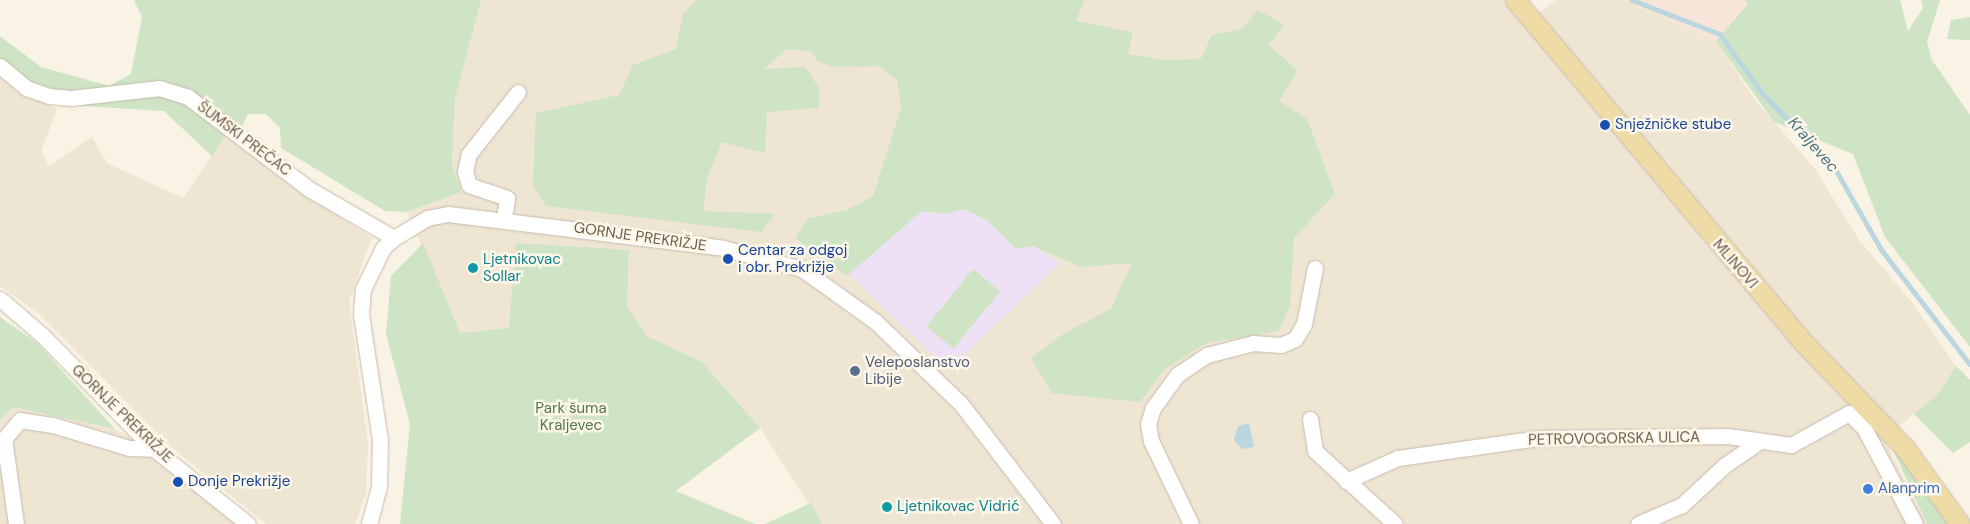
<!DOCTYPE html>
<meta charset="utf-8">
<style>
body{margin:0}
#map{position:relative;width:1970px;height:524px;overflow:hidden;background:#f8f3e4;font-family:"DM Sans",sans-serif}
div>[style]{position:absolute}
.residential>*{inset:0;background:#efe5d3}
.commercial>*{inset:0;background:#f7e5d9}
.education>*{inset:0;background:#efe1f5}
.green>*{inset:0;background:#cee4c5;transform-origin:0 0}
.water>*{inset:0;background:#bbd6df}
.stream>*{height:4.5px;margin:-2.25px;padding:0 2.25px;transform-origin:2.25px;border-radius:2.25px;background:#bbd6df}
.roads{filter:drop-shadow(0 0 1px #c7bbac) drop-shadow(0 0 1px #c7bbac)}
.minor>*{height:15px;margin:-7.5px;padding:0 7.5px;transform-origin:7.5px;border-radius:7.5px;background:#fff}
.major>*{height:19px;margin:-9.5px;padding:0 9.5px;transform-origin:9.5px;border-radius:9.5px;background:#efdba5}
.dots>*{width:14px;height:14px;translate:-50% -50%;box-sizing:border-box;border:2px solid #fcf7e9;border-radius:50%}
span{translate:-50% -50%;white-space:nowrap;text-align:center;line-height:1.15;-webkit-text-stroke:5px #fcf7e9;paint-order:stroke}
.transit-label{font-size:15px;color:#164399}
.left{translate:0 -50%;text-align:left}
.street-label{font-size:15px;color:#6d5c4d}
.culture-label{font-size:15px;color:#0d838f}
.service-label{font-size:15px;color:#4e5e75}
.park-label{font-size:15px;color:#53774a}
.shop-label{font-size:15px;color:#366cbe}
.water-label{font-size:16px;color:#4e7584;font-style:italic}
</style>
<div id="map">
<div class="residential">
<i style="clip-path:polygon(481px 0,1524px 0,1536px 15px,1556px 0,1623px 0,1716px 41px,1755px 100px,1815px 169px,1859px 240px,1911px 301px,1956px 366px,1937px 395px,1884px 439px,1927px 524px,822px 524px,760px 428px,702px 362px,647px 336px,627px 306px,629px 250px,509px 328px,459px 333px,407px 212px,461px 192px,452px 163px,455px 99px)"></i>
<i style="clip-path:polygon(0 77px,57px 109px,41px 151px,49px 166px,92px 137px,107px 163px,183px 198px,227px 133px,304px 194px,372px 238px,349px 302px,368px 443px,366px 494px,355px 524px,266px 524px,171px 447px,39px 314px,0 286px)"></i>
<i style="clip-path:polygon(12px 407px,115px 429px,133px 438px,237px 524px,0 524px,0 420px)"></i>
</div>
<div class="commercial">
<i style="clip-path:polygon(1623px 0,1745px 0,1748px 4px,1716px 41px)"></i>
</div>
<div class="education">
<i style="clip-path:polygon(927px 181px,1060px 263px,948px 370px,845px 270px)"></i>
</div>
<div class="green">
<i style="clip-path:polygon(134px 0,481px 0,455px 99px,452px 163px,461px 192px,407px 212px,385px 211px,281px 148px,280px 128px,266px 114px,248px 114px,242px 127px,227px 133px,212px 156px,164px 111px,67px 105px,0 61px,0 36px,41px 67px,109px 86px,131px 74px,142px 17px)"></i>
<i style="clip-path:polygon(696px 0,1084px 0,1076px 21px,1133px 32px,1128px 54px,1165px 60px,1201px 59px,1212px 35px,1241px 29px,1258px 10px,1284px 25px,1269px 45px,1298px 71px,1279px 101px,1307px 119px,1335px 194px,1294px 238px,1290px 305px,1279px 331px,1206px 343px,1165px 369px,1140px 402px,1052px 393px,1031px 358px,1066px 332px,1111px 309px,1132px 263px,1081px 267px,1033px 246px,1016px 249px,988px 221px,964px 209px,946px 214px,922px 211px,847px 276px,795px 238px,809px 218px,847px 210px,873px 196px,901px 108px,897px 80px,878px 66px,835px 67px,819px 62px,810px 51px,787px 49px,764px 69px,805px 67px,819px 88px,819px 108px,767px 112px,765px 153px,722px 142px,707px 178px,703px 211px,775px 214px,761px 232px,546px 206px,533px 185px,536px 113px,619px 95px,633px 65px,676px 49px,683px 14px)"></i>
<i style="clip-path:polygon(1745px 0,1900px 0,1908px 31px,1923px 8px,1921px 0,1940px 0,1927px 42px,1932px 60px,1970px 115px,1970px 347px,1885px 237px,1853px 154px,1774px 122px,1716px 41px,1748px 4px)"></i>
<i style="clip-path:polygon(1970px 17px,1970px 40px,1947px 39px,1951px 20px)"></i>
<i style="clip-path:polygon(423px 243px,460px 333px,509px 328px,516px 243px,629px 250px,627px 306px,647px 336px,702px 362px,760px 428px,676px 491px,755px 524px,400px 524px,410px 424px,386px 334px,391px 276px)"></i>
<i style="left:973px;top:269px;width:35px;height:74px;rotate:39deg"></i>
<i style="clip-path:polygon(0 317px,37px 343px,115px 429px,13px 407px,0 420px)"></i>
<i style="clip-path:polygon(1956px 366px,1970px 380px,1970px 442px,1953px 453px,1914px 414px,1937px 395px)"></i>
<i style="clip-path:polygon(1887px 437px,1953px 524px,1927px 524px)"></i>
<i style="clip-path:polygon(811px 503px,822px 524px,765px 524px)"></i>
</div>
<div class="water">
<i style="clip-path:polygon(1249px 423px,1254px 447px,1242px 449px,1234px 440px,1238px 426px)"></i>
</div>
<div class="stream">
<i style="left:1632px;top:0;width:94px;rotate:21.1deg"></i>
<i style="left:1720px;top:34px;width:74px;rotate:54.4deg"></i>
<i style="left:1763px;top:94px;width:98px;rotate:45deg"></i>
<i style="left:1832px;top:163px;width:99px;rotate:60.3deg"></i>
<i style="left:1881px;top:249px;width:145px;rotate:52.3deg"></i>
</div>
<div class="roads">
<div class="minor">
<i style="left:0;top:66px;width:34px;rotate:40deg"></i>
<i style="left:26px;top:88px;width:24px;rotate:19deg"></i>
<i style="left:49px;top:96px;width:22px;rotate:5deg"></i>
<i style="left:71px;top:98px;width:89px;rotate:-6.5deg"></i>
<i style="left:159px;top:88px;width:30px;rotate:17deg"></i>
<i style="left:188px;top:97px;width:152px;rotate:37.2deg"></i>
<i style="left:309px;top:189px;width:98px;rotate:30deg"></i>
<i style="left:504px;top:218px;width:20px;rotate:-81deg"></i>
<i style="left:507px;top:198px;width:40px;rotate:-161.1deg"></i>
<i style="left:469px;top:185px;width:15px;rotate:-106deg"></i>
<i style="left:465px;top:171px;width:17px;rotate:-77deg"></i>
<i style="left:469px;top:154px;width:79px;rotate:-51.7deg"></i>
<i style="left:0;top:299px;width:55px;rotate:40.6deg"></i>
<i style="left:42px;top:335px;width:160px;rotate:45.5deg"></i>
<i style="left:154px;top:449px;width:120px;rotate:38.6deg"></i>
<i style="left:1310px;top:419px;width:32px;rotate:81deg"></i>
<i style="left:1315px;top:451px;width:108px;rotate:42.4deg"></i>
<i style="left:1346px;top:481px;width:57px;rotate:-23.9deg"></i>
<i style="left:1398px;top:458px;width:141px;rotate:-8.1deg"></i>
<i style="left:1538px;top:438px;width:190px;rotate:-0.6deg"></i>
<i style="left:1728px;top:436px;width:64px;rotate:8.1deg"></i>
<i style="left:1791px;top:445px;width:66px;rotate:-28.9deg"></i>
<i style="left:1849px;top:413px;width:21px;rotate:45deg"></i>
<i style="left:1864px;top:428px;width:109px;rotate:62deg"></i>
<i style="left:16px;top:524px;width:86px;rotate:-98deg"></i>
<i style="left:4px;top:439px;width:25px;rotate:-50deg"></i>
<i style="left:20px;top:420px;width:33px;rotate:9deg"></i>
<i style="left:53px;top:425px;width:79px;rotate:16.8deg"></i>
<i style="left:129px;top:448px;width:25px;rotate:2deg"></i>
<i style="left:369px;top:524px;width:39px;rotate:-75deg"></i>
<i style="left:379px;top:486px;width:46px;rotate:-88.8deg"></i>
<i style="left:380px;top:440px;width:126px;rotate:-98.6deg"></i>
<i style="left:361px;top:315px;width:26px;rotate:-86deg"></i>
<i style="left:363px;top:289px;width:46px;rotate:-64deg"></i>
<i style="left:383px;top:248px;width:15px;rotate:-42deg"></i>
<i style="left:394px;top:238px;width:39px;rotate:-31deg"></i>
<i style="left:427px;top:218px;width:21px;rotate:-11deg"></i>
<i style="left:448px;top:214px;width:277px;rotate:7deg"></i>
<i style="left:723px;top:248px;width:82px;rotate:14.9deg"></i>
<i style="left:802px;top:269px;width:91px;rotate:35.6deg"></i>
<i style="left:876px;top:322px;width:118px;rotate:44deg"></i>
<i style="left:961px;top:404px;width:151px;rotate:52.5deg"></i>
<i style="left:1191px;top:524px;width:92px;rotate:-115.7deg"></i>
<i style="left:1151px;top:441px;width:17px;rotate:-100deg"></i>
<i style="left:1148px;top:424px;width:17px;rotate:-73deg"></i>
<i style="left:1153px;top:408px;width:41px;rotate:-54deg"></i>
<i style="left:1177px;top:375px;width:36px;rotate:-34deg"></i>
<i style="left:1207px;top:355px;width:48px;rotate:-14.6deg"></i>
<i style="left:1253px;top:343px;width:28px;rotate:4deg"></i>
<i style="left:1281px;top:345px;width:15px;rotate:-23deg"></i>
<i style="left:1295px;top:339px;width:17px;rotate:-59deg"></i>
<i style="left:1304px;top:324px;width:57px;rotate:-78.9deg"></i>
<i style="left:1638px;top:524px;width:48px;rotate:-23.4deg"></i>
<i style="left:1682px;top:505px;width:59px;rotate:-42.9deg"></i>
<i style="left:1725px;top:465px;width:42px;rotate:-34.4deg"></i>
</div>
<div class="major">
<i style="left:1515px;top:0;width:443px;rotate:49.9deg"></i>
<i style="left:1800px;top:339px;width:151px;rotate:46.1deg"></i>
<i style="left:1905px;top:448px;width:94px;rotate:54.1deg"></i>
</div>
</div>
<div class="dots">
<i style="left:1605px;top:125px;background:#1a4fb4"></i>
<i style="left:728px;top:259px;background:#1a4fb4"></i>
<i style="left:473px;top:268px;background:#0f9aa8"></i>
<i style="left:855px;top:371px;background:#5c6f8a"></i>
<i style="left:178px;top:482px;background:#1a4fb4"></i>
<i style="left:1868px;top:489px;background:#3f7fe0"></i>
<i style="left:887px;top:507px;background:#0f9aa8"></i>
</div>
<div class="transit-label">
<span class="left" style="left:1615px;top:125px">Snježničke stube</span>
<span class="left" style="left:738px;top:259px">Centar za odgoj<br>i obr. Prekrižje</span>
<span class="left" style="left:188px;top:482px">Donje Prekrižje</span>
</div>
<div class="street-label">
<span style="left:244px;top:139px;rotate:37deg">ŠUMSKI PREČAC</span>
<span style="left:640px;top:237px;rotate:8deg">GORNJE PREKRIŽJE</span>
<span style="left:1735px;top:264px;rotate:49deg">MLINOVI</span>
<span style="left:122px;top:414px;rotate:44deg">GORNJE PREKRIŽJE</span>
<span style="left:1614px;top:439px;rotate:-1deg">PETROVOGORSKA ULICA</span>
</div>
<div class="culture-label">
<span class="left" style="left:483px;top:268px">Ljetnikovac<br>Sollar</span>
<span class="left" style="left:897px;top:507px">Ljetnikovac Vidrić</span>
</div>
<div class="service-label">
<span class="left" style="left:865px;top:371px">Veleposlanstvo<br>Libije</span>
</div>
<div class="park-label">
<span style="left:571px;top:417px">Park šuma<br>Kraljevec</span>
</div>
<div class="shop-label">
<span class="left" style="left:1878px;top:489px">Alanprim</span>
</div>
<div class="water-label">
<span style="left:1813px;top:145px;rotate:49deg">Kraljevec</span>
</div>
</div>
